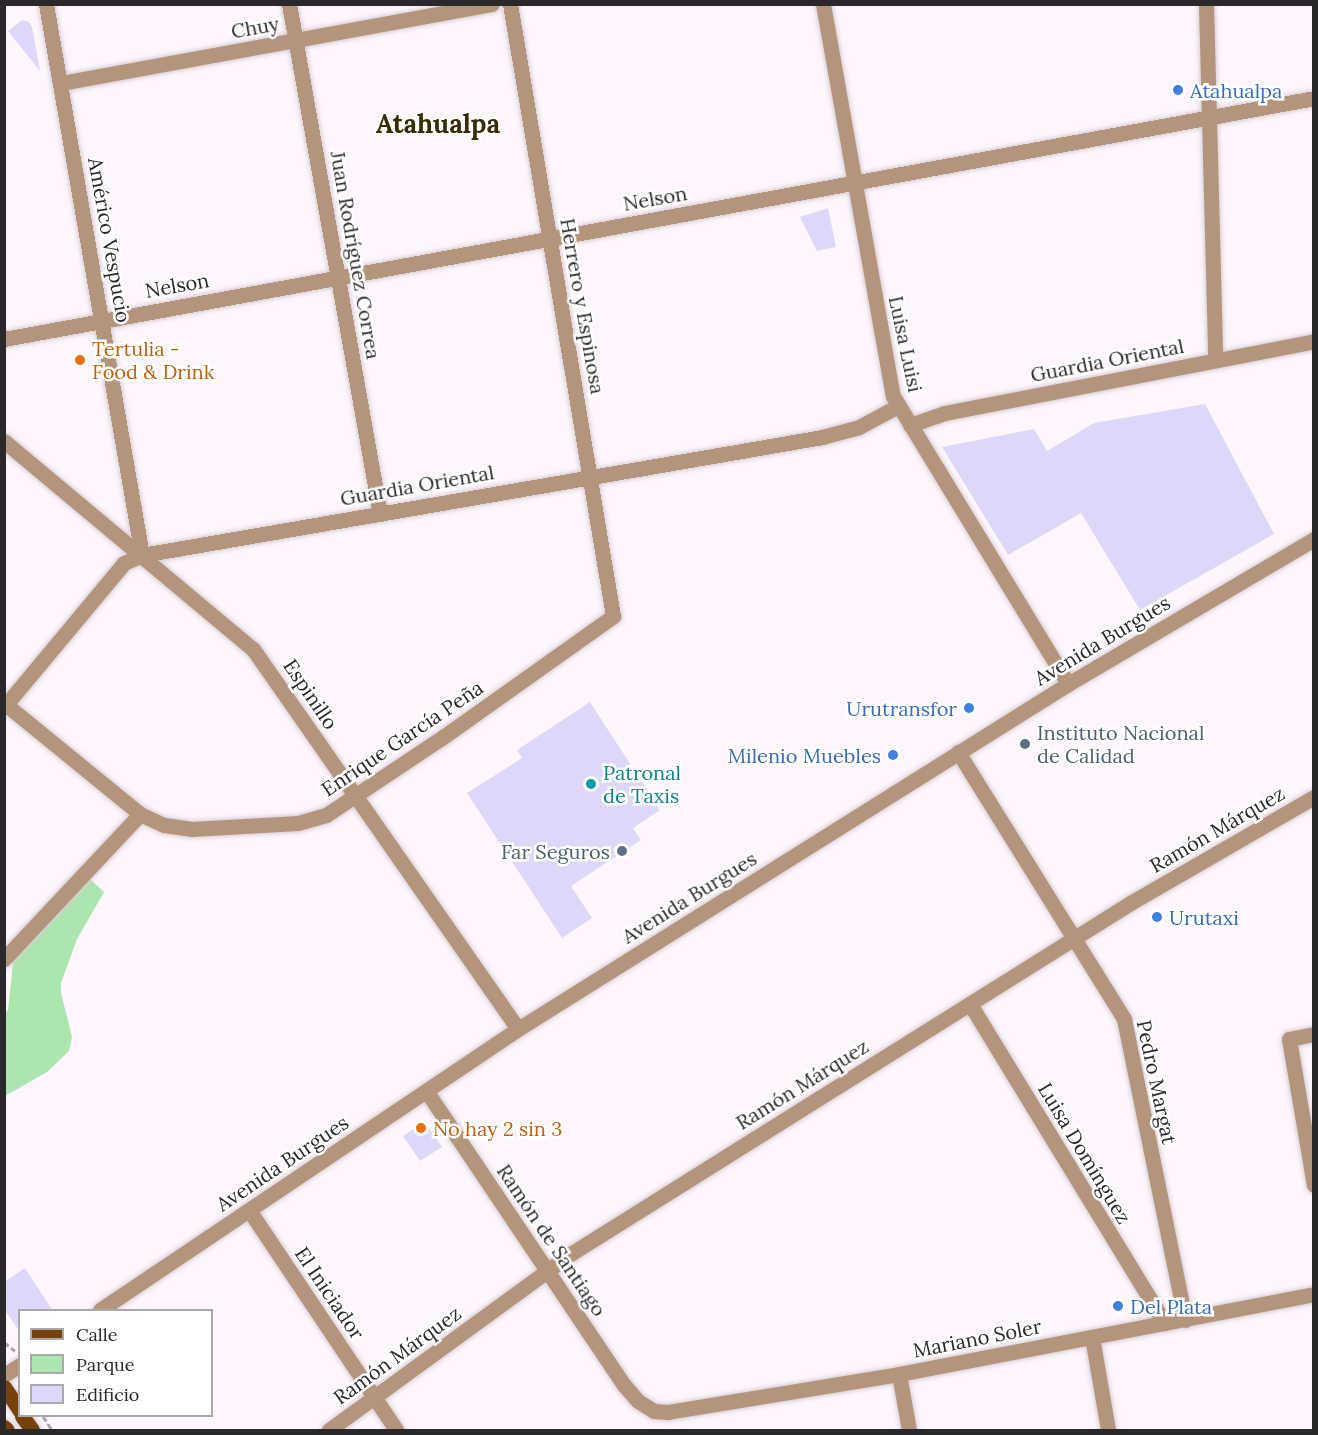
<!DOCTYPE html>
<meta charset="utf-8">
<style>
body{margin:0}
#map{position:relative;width:1318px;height:1435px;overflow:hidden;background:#fef5fd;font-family:Lora,serif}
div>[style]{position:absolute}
.green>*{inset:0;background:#aae6ad}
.building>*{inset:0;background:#ddd8fa}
.path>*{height:3px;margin-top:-1.5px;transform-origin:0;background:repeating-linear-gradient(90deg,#aaa3a9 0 6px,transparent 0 9px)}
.roads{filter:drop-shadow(0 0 2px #d8d0d7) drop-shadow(0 0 2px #d8d0d7)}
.minor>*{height:15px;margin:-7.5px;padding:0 7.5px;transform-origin:7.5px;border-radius:7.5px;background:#b4957c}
.tertiary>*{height:15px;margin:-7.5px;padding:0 7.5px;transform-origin:7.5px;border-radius:7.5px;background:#b4957c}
.primary>*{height:15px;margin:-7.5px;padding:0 7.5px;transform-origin:7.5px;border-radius:7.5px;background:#774209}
.dots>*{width:16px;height:16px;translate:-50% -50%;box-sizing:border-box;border:3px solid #fff;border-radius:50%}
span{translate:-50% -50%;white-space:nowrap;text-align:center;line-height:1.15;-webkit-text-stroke:5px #fff;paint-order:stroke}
.street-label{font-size:20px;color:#2b282b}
.shop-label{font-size:20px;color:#366cbe}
.left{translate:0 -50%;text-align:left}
.right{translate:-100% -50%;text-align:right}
.food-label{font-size:20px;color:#c56008}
.service-label{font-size:20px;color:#4e5e75}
.culture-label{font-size:20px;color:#0d838f}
.district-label{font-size:26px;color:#392c02;font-weight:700}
.frame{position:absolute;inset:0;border:6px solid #2b282b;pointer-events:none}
.legend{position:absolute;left:18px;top:1309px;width:195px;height:108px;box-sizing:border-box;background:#fff;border:2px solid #aaa9aa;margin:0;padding:8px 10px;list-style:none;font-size:18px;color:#2b282b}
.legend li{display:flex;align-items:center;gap:12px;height:30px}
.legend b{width:30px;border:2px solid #aaa9aa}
</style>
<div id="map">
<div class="green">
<i style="clip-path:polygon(90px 879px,104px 892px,77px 939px,61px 983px,61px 993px,72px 1037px,69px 1051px,47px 1072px,5px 1096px,5px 1013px,8px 1010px,13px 963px,17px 954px)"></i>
</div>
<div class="building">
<i style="clip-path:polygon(22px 20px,29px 22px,32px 27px,40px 71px,8px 31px)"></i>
<i style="clip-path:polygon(828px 208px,836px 247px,817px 251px,800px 217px)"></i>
<i style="clip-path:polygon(1205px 404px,1274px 534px,1140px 610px,1081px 513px,1008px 555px,942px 447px,1034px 429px,1047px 451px,1094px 423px)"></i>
<i style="clip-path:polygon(590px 702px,660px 810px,633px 828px,641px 840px,571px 886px,592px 918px,562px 938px,467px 793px,522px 758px,517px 750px)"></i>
<i style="clip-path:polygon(419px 1125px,427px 1125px,442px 1147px,420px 1161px,403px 1136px)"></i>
<i style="clip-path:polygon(25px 1268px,53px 1311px,20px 1311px,20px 1332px,4px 1309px,4px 1282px)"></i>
</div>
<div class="path">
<i style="left:4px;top:1342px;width:14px;rotate:39deg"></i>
<i style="left:43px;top:1416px;width:17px;rotate:57deg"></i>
</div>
<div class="roads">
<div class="minor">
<i style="left:46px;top:4px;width:559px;rotate:80.12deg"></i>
<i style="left:289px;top:4px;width:518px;rotate:79.88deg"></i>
<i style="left:823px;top:4px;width:398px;rotate:79.9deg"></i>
<i style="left:893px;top:396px;width:337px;rotate:58.7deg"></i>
<i style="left:1206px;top:4px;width:355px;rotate:88.5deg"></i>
<i style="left:61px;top:83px;width:438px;rotate:-10.4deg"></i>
<i style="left:4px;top:339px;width:1332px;rotate:-10.42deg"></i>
<i style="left:910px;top:425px;width:37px;rotate:-19deg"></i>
<i style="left:945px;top:413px;width:376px;rotate:-11deg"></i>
<i style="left:4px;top:441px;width:324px;rotate:39.9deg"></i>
<i style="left:253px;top:649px;width:463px;rotate:55.1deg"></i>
<i style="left:4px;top:703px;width:176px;rotate:39.2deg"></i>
<i style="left:4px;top:707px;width:187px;rotate:-50.2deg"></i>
<i style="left:124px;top:563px;width:20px;rotate:-24deg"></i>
<i style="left:142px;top:555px;width:690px;rotate:-9.84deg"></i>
<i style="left:822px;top:437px;width:38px;rotate:-15deg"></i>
<i style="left:859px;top:427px;width:44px;rotate:-28.3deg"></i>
<i style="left:958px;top:752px;width:314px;rotate:58.1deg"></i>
<i style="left:1124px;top:1019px;width:307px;rotate:78.5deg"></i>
<i style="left:4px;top:959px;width:199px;rotate:-46.8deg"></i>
<i style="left:140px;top:814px;width:26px;rotate:25deg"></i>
<i style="left:164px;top:825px;width:27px;rotate:8deg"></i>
<i style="left:191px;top:829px;width:107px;rotate:-3.2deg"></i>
<i style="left:298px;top:823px;width:29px;rotate:-16deg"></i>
<i style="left:326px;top:815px;width:141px;rotate:-33.7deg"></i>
<i style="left:443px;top:737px;width:209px;rotate:-35.4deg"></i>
<i style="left:613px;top:616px;width:621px;rotate:-99.55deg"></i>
<i style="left:970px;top:1004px;width:374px;rotate:58.6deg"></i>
<i style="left:1314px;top:1034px;width:25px;rotate:169deg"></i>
<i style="left:1289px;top:1039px;width:148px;rotate:80.3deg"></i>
<i style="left:427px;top:1092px;width:353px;rotate:56.1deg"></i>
<i style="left:624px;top:1385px;width:21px;rotate:49deg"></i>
<i style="left:638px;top:1401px;width:19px;rotate:32deg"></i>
<i style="left:654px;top:1411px;width:14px;rotate:4deg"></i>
<i style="left:668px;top:1412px;width:234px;rotate:-9.3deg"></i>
<i style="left:899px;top:1374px;width:423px;rotate:-10.9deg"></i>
<i style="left:249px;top:1210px;width:265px;rotate:56.2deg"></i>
<i style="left:1092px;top:1337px;width:94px;rotate:80.2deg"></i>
<i style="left:899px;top:1374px;width:57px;rotate:79.9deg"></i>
<i style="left:329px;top:1430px;width:301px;rotate:-36.1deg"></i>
<i style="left:572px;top:1253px;width:661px;rotate:-32.08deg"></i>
<i style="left:1132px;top:902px;width:210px;rotate:-30deg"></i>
</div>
<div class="tertiary">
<i style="left:100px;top:1310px;width:504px;rotate:-33.91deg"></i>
<i style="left:518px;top:1029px;width:649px;rotate:-32.1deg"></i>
<i style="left:1068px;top:684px;width:286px;rotate:-30.5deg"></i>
<i style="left:4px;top:1375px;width:19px;rotate:-32deg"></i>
</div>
<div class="primary">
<i style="left:4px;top:1387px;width:29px;rotate:56deg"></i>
<i style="left:22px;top:1416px;width:17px;rotate:54deg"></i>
<i style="left:4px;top:1427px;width:4px;rotate:45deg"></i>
</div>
</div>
<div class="dots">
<i style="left:1178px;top:90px;background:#3f7fe0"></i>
<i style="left:80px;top:360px;background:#e8710a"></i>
<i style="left:969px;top:708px;background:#3f7fe0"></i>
<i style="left:1025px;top:744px;background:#5c6f8a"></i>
<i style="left:893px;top:755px;background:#3f7fe0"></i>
<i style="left:591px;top:784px;background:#0f9aa8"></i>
<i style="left:622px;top:851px;background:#5c6f8a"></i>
<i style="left:1157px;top:917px;background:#3f7fe0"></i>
<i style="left:421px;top:1128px;background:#e8710a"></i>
<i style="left:1118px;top:1306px;background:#3f7fe0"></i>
</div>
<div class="street-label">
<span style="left:255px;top:27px;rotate:-10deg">Chuy</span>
<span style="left:655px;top:198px;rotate:-10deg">Nelson</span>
<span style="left:110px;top:240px;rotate:80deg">Américo Vespucio</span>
<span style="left:356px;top:255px;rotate:80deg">Juan Rodríguez Correa</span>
<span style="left:177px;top:285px;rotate:-10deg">Nelson</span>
<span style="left:583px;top:306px;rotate:80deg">Herrero y Espinosa</span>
<span style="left:906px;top:344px;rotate:78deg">Luisa Luisi</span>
<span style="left:1107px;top:360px;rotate:-11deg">Guardia Oriental</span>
<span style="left:417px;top:485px;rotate:-10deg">Guardia Oriental</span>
<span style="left:1102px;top:640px;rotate:-31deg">Avenida Burgues</span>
<span style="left:311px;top:694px;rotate:56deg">Espinillo</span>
<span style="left:402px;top:738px;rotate:-34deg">Enrique García Peña</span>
<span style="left:1217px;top:829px;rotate:-30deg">Ramón Márquez</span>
<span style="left:689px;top:897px;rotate:-32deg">Avenida Burgues</span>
<span style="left:1157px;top:1082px;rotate:78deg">Pedro Margat</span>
<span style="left:802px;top:1084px;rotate:-32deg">Ramón Márquez</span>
<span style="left:1085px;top:1153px;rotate:59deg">Luisa Domínguez</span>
<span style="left:282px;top:1163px;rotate:-34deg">Avenida Burgues</span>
<span style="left:552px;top:1240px;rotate:56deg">Ramón de Santiago</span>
<span style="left:330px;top:1293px;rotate:56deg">El Iniciador</span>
<span style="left:977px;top:1338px;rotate:-11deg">Mariano Soler</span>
<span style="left:397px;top:1355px;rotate:-36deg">Ramón Márquez</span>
</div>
<div class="shop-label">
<span class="left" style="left:1190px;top:90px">Atahualpa</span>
<span class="right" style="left:957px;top:708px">Urutransfor</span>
<span class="right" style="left:881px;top:755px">Milenio Muebles</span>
<span class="left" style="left:1169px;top:917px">Urutaxi</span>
<span class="left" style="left:1130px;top:1306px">Del Plata</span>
</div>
<div class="food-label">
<span class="left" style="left:92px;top:360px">Tertulia -<br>Food &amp; Drink</span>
<span class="left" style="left:433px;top:1128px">No hay 2 sin 3</span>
</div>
<div class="service-label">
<span class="left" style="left:1037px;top:744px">Instituto Nacional<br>de Calidad</span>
<span class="right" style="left:610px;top:851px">Far Seguros</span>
</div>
<div class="culture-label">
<span class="left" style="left:603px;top:784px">Patronal<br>de Taxis</span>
</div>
<div class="district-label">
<span style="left:438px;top:124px">Atahualpa</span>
</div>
<div class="frame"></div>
<ul class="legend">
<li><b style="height:8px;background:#774209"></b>Calle</li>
<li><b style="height:16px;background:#aae6ad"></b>Parque</li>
<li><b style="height:16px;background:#ddd8fa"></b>Edificio</li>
</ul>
</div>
